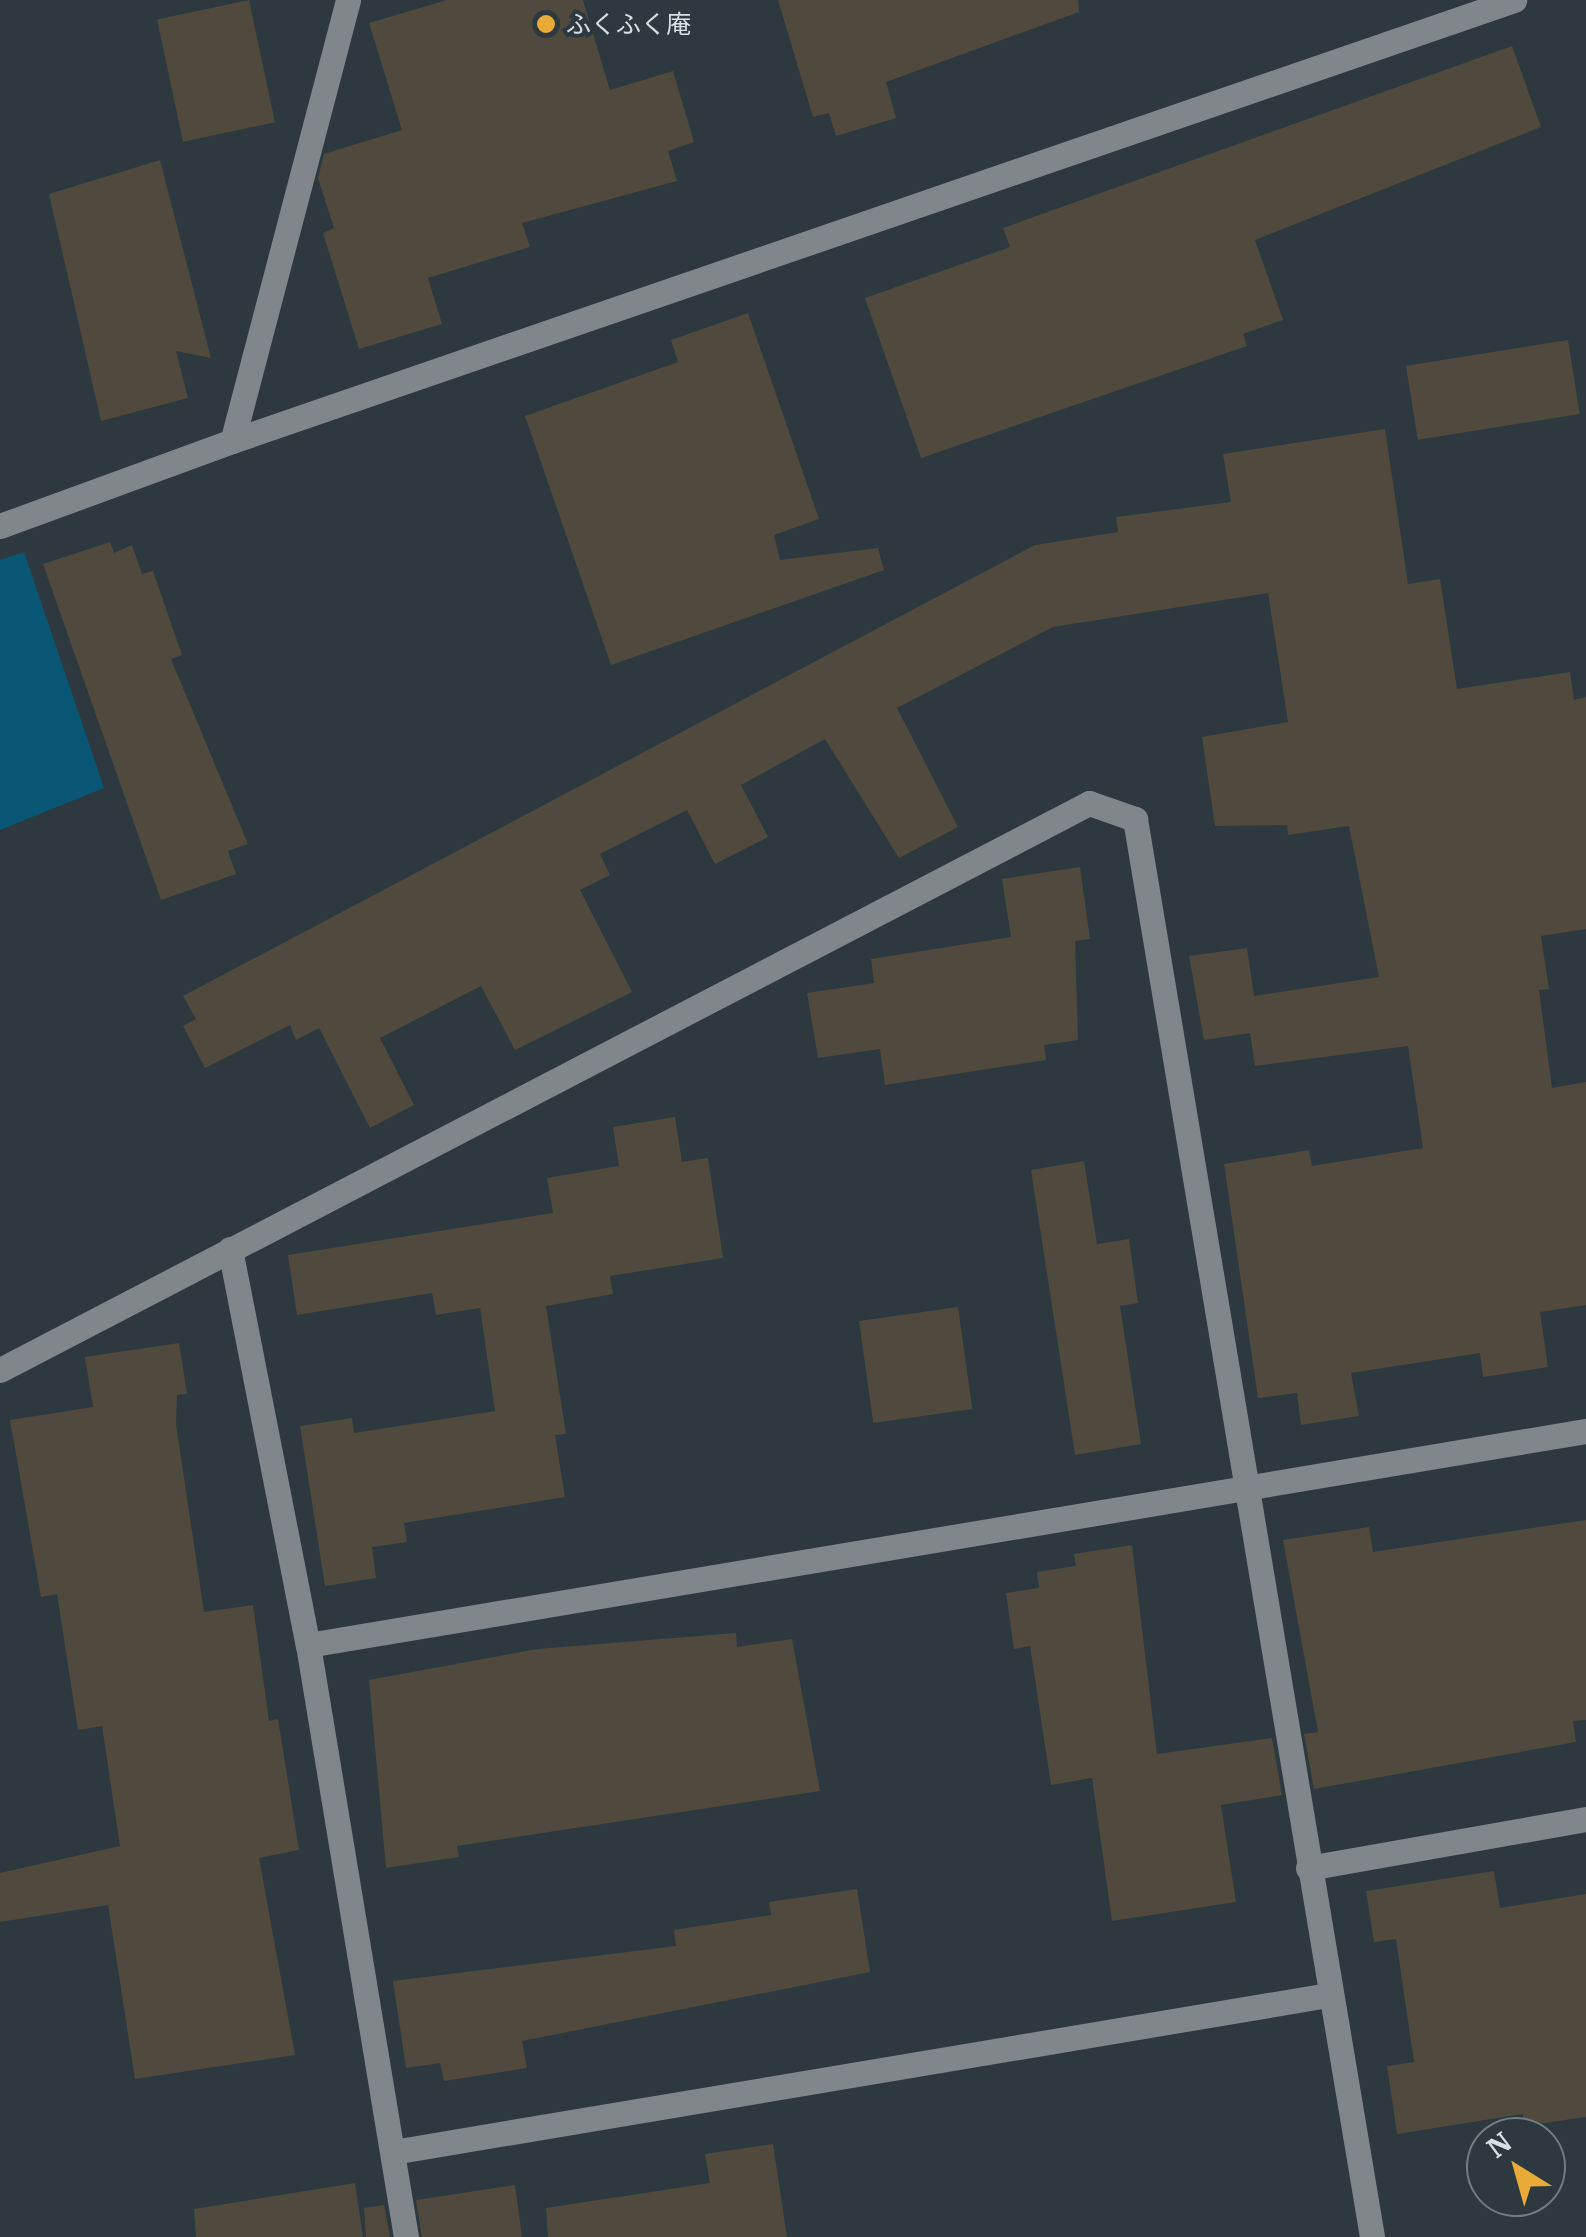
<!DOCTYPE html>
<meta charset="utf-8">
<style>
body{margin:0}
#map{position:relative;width:1586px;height:2237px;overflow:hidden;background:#2d393f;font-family:"IBM Plex Serif","Noto Sans JP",serif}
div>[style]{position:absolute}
.green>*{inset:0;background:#095774}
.building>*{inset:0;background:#4f493e;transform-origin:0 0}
.minor>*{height:25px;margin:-12.5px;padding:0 12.5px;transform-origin:12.5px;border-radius:12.5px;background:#808689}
.dots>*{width:28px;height:28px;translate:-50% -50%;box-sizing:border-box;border:5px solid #2d393f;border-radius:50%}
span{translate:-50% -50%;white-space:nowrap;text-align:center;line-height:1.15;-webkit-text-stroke:8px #2d393f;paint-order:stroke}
.poi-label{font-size:25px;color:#d9e0e4}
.left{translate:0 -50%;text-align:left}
.north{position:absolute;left:1466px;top:2117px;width:100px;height:100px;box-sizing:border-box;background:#2d393f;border:2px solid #727c81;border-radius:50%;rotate:323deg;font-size:28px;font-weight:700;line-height:40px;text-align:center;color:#d9e0e4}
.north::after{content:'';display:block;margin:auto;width:35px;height:45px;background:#e8ab37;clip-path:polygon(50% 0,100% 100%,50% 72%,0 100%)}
</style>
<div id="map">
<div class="green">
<i style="clip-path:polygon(24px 552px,104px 788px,0 830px,0 560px)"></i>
</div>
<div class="building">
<i style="left:249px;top:0;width:125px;height:94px;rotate:78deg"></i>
<i style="clip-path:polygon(447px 0,583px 0,610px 90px,673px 71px,694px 142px,668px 151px,677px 181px,522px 223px,530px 247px,428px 278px,442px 324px,359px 349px,323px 233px,334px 228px,318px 178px,324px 154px,402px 130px,369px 23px)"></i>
<i style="clip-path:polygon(778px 0,1078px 0,1079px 12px,886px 82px,896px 118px,836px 136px,829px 113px,813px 117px)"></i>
<i style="clip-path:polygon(1512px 46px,1541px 127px,1255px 240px,1283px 320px,1243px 334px,1247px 346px,921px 458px,865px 298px,1010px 247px,1003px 228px)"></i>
<i style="clip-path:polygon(160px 160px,211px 358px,176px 351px,188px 398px,101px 421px,49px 194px)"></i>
<i style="clip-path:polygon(748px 313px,819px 519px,774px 535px,780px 560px,878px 548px,884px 570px,611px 665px,525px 416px,678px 362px,671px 340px)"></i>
<i style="left:1568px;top:340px;width:75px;height:164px;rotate:81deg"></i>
<i style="clip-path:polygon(1385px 429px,1408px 584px,1440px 579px,1457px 689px,1570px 672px,1574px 700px,1586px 697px,1586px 929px,1541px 936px,1549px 989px,1539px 990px,1552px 1088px,1586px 1082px,1586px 1305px,1540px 1312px,1548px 1367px,1483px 1377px,1480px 1353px,1351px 1373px,1359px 1416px,1301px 1425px,1297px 1393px,1258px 1398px,1224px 1164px,1309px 1150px,1312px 1166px,1423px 1148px,1408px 1046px,1255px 1066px,1250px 1033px,1204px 1040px,1189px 956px,1247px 948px,1254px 996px,1379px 977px,1349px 826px,1288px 835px,1287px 825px,1215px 826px,1202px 737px,1288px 722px,1268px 593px,1053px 627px,897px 708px,958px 827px,899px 858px,825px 739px,741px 785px,768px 837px,715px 864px,687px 810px,600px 854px,610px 875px,580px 890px,632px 992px,515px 1050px,481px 986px,380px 1038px,414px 1105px,370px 1128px,319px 1028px,296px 1040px,290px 1025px,205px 1068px,183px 1026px,196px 1019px,183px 996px,1035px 545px,1118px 532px,1116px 517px,1231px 502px,1223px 454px)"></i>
<i style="clip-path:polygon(110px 542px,114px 553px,132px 545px,142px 574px,153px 571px,182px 655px,171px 659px,248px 844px,228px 851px,236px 874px,161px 900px,43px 564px)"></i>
<i style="clip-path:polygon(1080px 867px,1090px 939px,1075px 941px,1078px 1040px,1044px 1045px,1046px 1060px,885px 1085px,880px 1049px,818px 1058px,807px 993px,874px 983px,871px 959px,1011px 937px,1002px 879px)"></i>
<i style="clip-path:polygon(675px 1117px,682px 1162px,708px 1158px,723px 1258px,610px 1276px,613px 1294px,546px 1306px,566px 1434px,555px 1435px,565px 1497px,404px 1523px,407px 1542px,372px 1547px,376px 1578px,325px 1586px,300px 1426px,352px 1418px,354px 1433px,495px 1411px,480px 1308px,436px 1315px,432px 1293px,297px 1315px,288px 1255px,553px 1213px,547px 1178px,619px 1166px,613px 1127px)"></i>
<i style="clip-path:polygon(1084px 1161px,1097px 1244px,1129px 1239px,1138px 1303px,1120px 1306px,1141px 1444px,1075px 1455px,1031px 1170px)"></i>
<i style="left:958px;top:1307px;width:103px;height:100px;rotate:82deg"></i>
<i style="clip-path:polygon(179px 1343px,187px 1394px,177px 1395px,176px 1424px,204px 1612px,253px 1605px,269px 1721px,278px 1719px,299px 1850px,259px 1858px,295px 2055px,135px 2079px,108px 1905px,0 1922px,0 1873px,120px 1846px,102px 1726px,78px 1730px,57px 1594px,41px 1597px,10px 1420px,93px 1407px,85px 1357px)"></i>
<i style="clip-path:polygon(1586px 1520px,1586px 1720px,1573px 1721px,1576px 1742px,1314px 1789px,1304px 1734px,1318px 1732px,1283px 1540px,1369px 1527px,1373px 1552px)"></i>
<i style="clip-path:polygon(1132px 1545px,1157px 1754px,1272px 1738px,1282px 1795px,1221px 1805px,1236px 1902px,1112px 1921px,1092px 1778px,1051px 1785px,1030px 1646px,1014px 1649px,1006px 1593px,1039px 1588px,1037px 1572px,1076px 1566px,1074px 1554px)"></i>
<i style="clip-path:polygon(736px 1633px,737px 1647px,792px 1639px,820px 1791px,457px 1846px,459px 1857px,386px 1868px,369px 1680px,537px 1649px)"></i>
<i style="clip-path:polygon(1494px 1871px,1500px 1908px,1586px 1894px,1586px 2117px,1524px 2126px,1523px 2114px,1397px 2134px,1387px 2066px,1414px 2062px,1396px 1939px,1374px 1942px,1366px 1891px)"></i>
<i style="clip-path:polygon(857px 1889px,870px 1972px,522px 2041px,527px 2068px,444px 2081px,440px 2063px,406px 2068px,393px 1981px,676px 1946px,674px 1930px,771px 1915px,769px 1902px)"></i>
<i style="clip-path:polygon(773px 2144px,787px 2237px,548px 2237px,546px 2208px,710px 2183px,705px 2154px)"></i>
<i style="clip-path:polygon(355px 2183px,363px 2237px,196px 2237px,194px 2209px)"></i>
<i style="clip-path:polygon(515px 2185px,522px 2237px,422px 2237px,416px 2200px)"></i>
<i style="clip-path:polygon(384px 2205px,390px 2237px,366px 2237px,364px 2208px)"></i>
</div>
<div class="minor">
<i style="left:348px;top:0;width:456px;rotate:104.7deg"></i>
<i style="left:232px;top:441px;width:1356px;rotate:-18.98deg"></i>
<i style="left:0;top:526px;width:247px;rotate:-20.1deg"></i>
<i style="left:230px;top:1249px;width:404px;rotate:78.9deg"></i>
<i style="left:308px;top:1645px;width:600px;rotate:80.6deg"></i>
<i style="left:0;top:1370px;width:1228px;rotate:-27.5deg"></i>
<i style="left:1089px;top:803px;width:49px;rotate:19.2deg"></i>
<i style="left:1135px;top:819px;width:1438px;rotate:80.51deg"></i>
<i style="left:308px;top:1645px;width:1296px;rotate:-9.51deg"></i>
<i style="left:1308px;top:1868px;width:282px;rotate:-10deg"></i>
<i style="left:393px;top:2152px;width:948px;rotate:-9.53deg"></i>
</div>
<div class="dots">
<i style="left:546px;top:24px;background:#e8ab37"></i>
</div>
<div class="poi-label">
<span class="left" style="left:566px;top:24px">ふくふく庵</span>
</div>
<div class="north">N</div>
</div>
